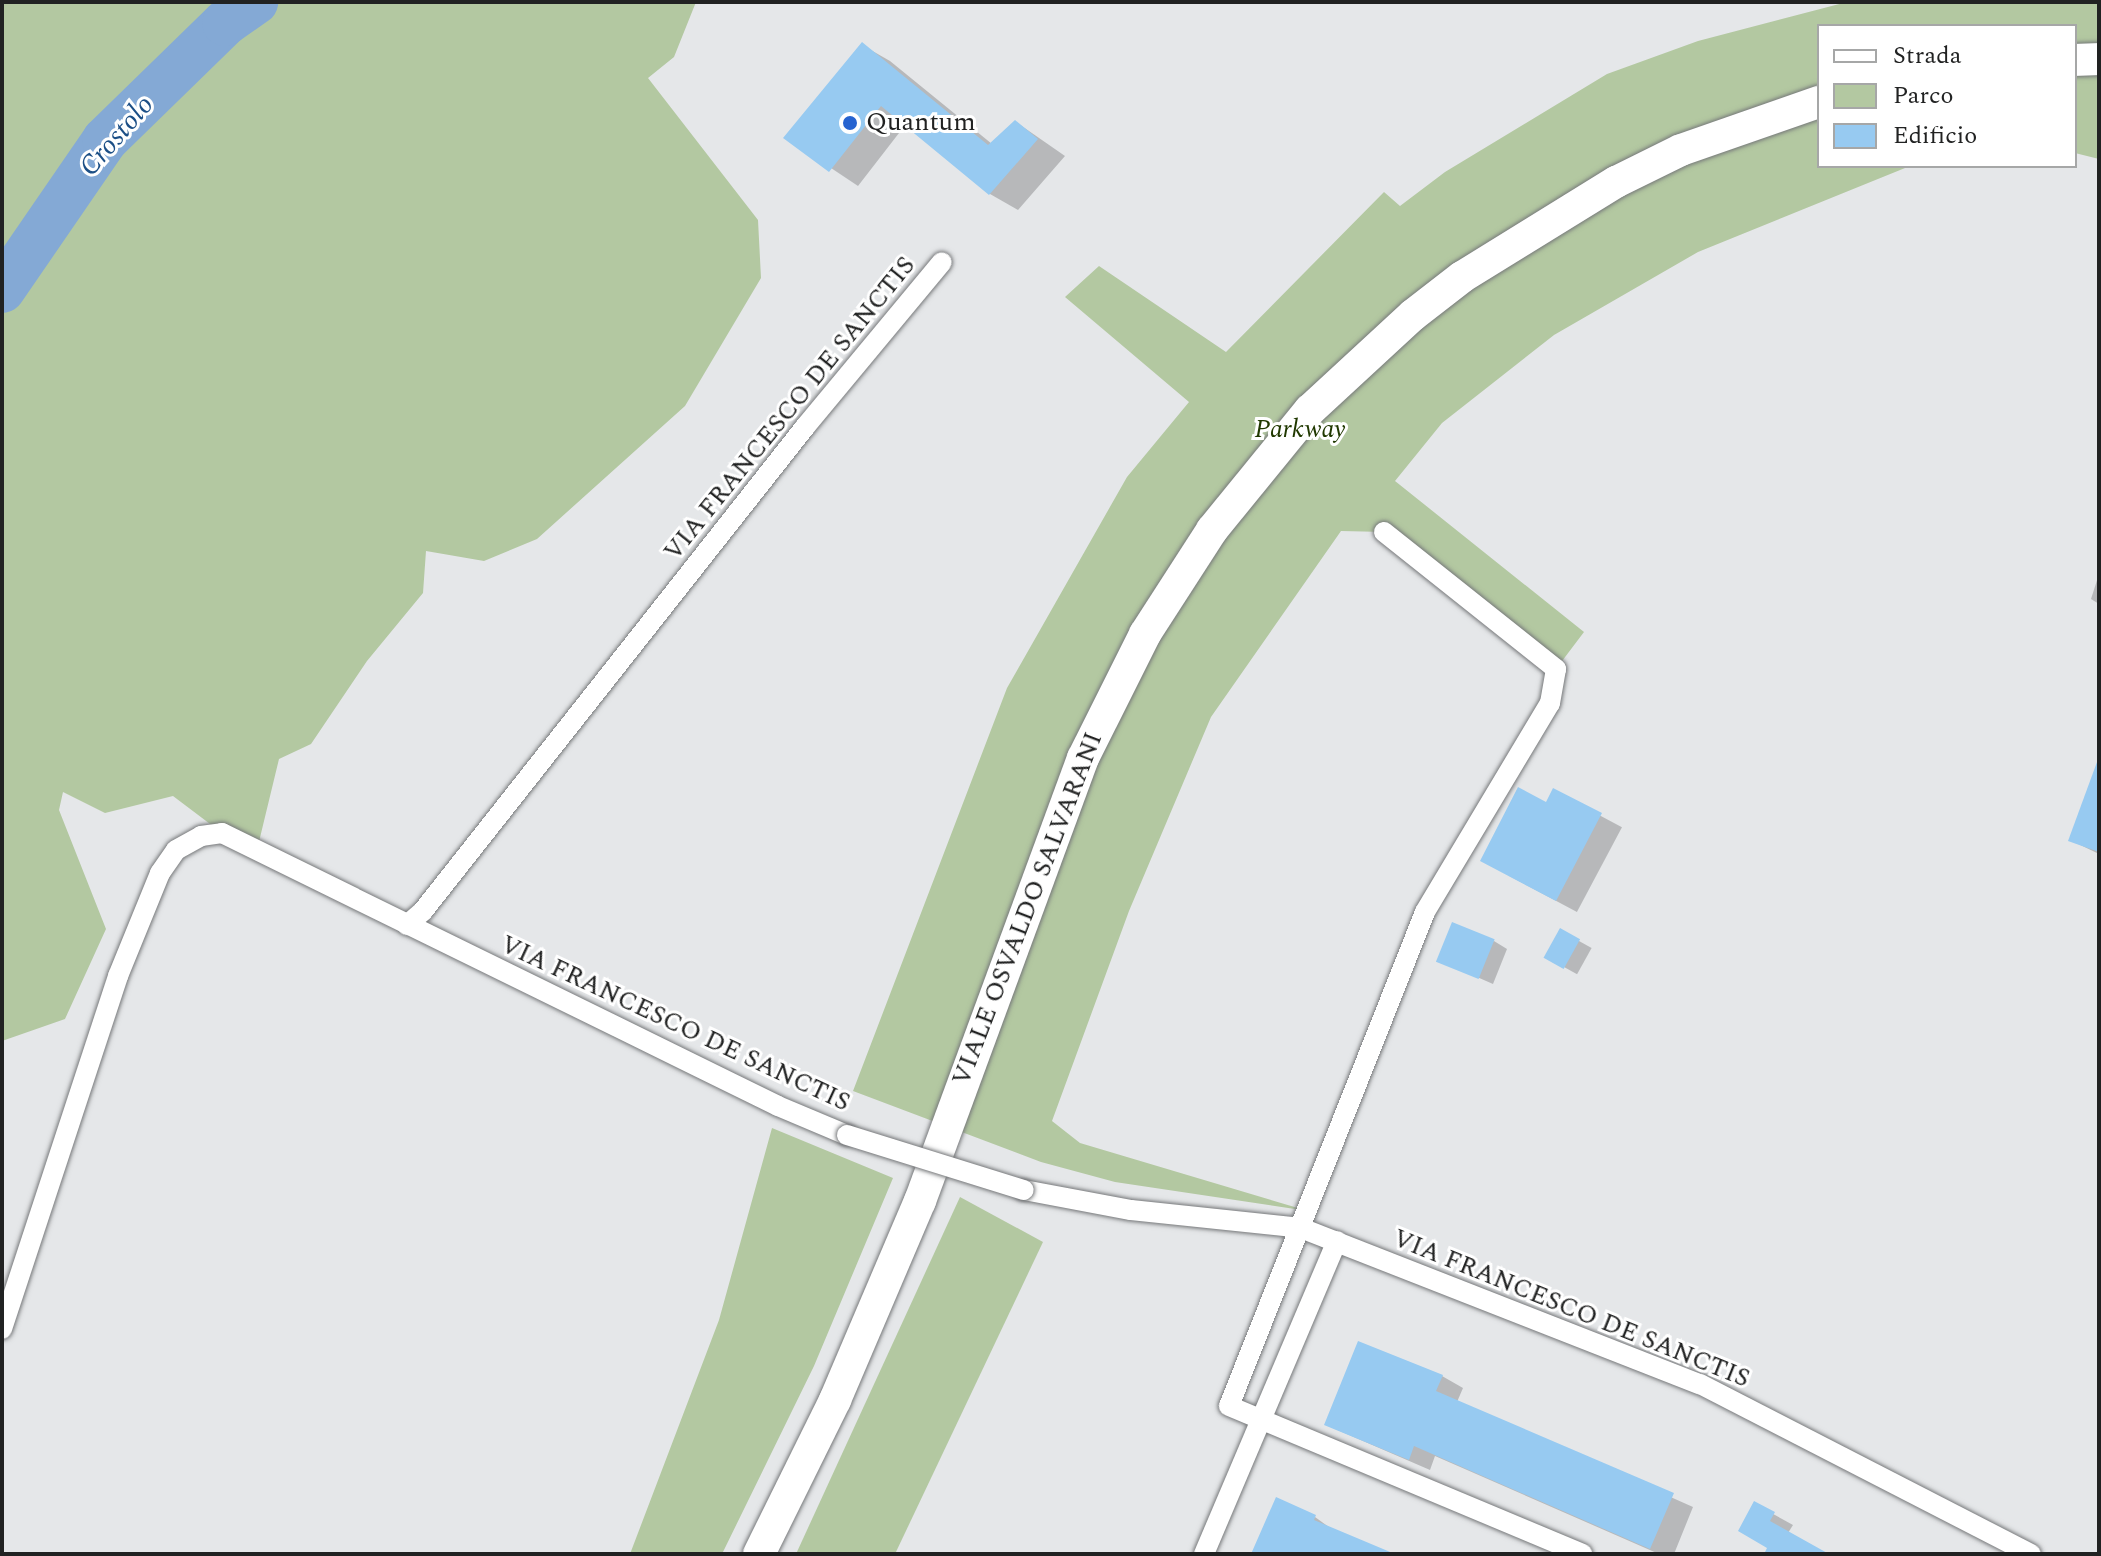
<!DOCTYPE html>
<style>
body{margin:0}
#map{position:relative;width:2101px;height:1556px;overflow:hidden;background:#e5e7e9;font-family:Spectral,serif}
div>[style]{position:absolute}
.green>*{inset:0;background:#b3c8a1}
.shadow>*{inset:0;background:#0003;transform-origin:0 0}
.river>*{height:46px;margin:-23px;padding:0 23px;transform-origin:23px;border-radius:23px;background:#84a9d5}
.building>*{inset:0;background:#97caf1;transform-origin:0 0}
.roads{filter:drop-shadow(0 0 2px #76787a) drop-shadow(0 0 2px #76787a)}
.minor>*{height:20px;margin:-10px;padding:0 10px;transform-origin:10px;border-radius:10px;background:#fff}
.primary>*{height:32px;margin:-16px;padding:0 16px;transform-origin:16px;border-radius:16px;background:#fff}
.bridges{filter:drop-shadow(0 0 2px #76787a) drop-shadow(0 0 2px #76787a)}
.minor-bridge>*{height:20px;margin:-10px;padding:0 10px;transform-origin:10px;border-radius:10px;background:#fff}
.dots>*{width:22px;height:22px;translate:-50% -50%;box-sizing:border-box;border:4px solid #fff;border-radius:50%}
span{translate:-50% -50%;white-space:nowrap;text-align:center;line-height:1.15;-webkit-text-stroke:6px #fff;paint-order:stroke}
.poi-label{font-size:26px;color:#212222}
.left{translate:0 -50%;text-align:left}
.street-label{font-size:26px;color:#212222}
.park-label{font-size:26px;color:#203800;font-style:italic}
.water-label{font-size:28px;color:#1c4f86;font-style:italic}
.frame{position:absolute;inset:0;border:4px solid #212222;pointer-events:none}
.legend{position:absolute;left:1817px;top:24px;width:260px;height:144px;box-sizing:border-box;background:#fff;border:2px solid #a6a7a7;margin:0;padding:10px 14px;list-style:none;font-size:24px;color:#212222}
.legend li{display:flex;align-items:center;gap:16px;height:40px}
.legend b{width:40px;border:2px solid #a6a7a7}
</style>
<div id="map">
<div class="green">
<i style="clip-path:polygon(2px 2px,696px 2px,674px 57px,648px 78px,758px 220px,761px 278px,685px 406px,537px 539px,484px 561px,426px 551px,423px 593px,367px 661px,311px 744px,279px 759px,257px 850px,222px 833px,173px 796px,105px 813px,63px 792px,59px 810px,106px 929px,65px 1019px,2px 1041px)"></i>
<i style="clip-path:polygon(1847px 2px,2099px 2px,2099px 159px,2075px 153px,2075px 26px,1819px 26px,1819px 166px,1910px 166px,1698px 252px,1554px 335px,1442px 423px,1395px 481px,1584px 632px,1556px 669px,1385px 532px,1341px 531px,1211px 717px,1129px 911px,1052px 1121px,1080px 1143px,1308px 1211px,1115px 1182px,1041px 1162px,853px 1091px,1007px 688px,1127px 477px,1189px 402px,1065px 297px,1099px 266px,1226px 352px,1384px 192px,1400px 206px,1445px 172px,1607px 74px,1698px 41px)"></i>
<i style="clip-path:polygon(772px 1128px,893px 1178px,814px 1366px,722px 1554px,630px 1554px,719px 1320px)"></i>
<i style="clip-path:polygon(960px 1197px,1043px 1242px,895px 1554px,796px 1554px)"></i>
</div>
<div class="shadow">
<i style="clip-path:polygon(862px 45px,890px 61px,992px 144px,1016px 122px,1065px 156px,1018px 210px,990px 194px,906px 124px,858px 186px,786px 138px)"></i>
<i style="clip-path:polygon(2099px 574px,2099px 604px,2091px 599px)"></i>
<i style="clip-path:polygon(2099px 775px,2099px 854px,2070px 840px)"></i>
<i style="left:1554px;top:791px;width:77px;height:96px;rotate:28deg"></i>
<i style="left:1561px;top:931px;width:35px;height:30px;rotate:29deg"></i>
<i style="clip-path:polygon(1494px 941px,1507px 949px,1493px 984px,1438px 960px)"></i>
<i style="clip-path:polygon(1442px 1376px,1463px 1388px,1457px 1402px,1693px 1507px,1674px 1554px,1659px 1554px,1435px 1456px,1430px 1470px,1326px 1425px)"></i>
<i style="clip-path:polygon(1755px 1504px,1793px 1525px,1788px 1533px,1825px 1554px,1766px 1554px,1770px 1547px)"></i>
<i style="clip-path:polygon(1315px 1517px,1333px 1530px,1390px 1554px,1254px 1554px)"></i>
</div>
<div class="river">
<i style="left:2px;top:290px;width:182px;rotate:-55.5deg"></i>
<i style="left:105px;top:140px;width:168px;rotate:-44.3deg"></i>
<i style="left:225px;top:23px;width:37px;rotate:-35deg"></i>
</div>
<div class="building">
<i style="clip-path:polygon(862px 42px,988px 145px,1015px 120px,1038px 139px,989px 195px,881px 106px,829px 172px,783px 138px)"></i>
<i style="clip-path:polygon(2097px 762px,2099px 762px,2099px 852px,2068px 841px)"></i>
<i style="clip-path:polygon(1518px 787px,1546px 802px,1553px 788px,1602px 813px,1556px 901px,1480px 861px)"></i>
<i style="left:1452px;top:922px;width:46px;height:43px;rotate:22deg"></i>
<i style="left:1560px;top:928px;width:23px;height:34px;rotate:29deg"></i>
<i style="clip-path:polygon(1358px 1341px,1443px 1375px,1436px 1391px,1674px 1493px,1650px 1549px,1414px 1446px,1409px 1460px,1324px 1425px)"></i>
<i style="clip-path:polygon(1276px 1497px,1316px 1515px,1314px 1520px,1395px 1554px,1251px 1554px)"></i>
<i style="clip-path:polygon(1754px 1501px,1775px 1512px,1770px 1521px,1829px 1554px,1764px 1554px,1767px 1548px,1738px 1531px)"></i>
</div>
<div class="roads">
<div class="minor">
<i style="left:1384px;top:532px;width:220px;rotate:38.5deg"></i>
<i style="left:1556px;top:669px;width:35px;rotate:100deg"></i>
<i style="left:1550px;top:703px;width:244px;rotate:120.9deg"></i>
<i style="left:1425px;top:912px;width:531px;rotate:111.64deg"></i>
<i style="left:1229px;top:1406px;width:383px;rotate:22.7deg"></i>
<i style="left:407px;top:925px;width:21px;rotate:-41deg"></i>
<i style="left:423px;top:911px;width:617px;rotate:-51.72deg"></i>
<i style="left:805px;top:427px;width:214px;rotate:-50.3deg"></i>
<i style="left:1024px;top:1190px;width:109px;rotate:10.6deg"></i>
<i style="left:1131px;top:1210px;width:171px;rotate:6deg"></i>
<i style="left:1301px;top:1228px;width:428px;rotate:21.4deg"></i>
<i style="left:1700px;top:1384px;width:372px;rotate:27.2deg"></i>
<i style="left:2px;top:1329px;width:372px;rotate:-71.8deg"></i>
<i style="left:118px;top:976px;width:111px;rotate:-67.8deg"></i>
<i style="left:160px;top:873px;width:28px;rotate:-55deg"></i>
<i style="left:176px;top:850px;width:29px;rotate:-29deg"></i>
<i style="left:201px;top:836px;width:21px;rotate:-8deg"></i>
<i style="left:222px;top:833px;width:619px;rotate:26.15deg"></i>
<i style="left:778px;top:1106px;width:75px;rotate:22.8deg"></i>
<i style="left:1204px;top:1554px;width:340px;rotate:-67deg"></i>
</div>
<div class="primary">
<i style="left:2075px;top:60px;width:24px;rotate:-2deg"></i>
<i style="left:759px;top:1554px;width:172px;rotate:-63.7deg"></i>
<i style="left:835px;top:1400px;width:216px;rotate:-66.9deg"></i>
<i style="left:920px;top:1201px;width:472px;rotate:-69.8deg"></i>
<i style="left:1083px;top:758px;width:139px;rotate:-63.4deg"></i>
<i style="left:1145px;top:634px;width:124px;rotate:-57.2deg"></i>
<i style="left:1212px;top:530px;width:155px;rotate:-50.8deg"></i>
<i style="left:1310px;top:410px;width:140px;rotate:-42.7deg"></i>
<i style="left:1413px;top:315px;width:62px;rotate:-37.8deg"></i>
<i style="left:1462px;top:277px;width:181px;rotate:-31.7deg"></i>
<i style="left:1616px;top:182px;width:72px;rotate:-26.2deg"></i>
<i style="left:1681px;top:150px;width:146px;rotate:-19.2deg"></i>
</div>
</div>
<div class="bridges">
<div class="minor-bridge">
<i style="left:847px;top:1135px;width:185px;rotate:17.3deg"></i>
</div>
</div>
<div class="dots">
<i style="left:850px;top:123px;background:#2663d0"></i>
</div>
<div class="poi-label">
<span class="left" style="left:866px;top:123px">Quantum</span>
</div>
<div class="street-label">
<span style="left:790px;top:409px;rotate:-51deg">VIA FRANCESCO DE SANCTIS</span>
<span style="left:1028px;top:909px;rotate:-69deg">VIALE OSVALDO SALVARANI</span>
<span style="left:675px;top:1024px;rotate:25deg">VIA FRANCESCO DE SANCTIS</span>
<span style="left:1571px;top:1309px;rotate:22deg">VIA FRANCESCO DE SANCTIS</span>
</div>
<div class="park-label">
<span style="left:1300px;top:430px">Parkway</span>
</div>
<div class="water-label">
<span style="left:117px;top:136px;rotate:-49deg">Crostolo</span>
</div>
<div class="frame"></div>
<ul class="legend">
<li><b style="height:10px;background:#fff"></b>Strada</li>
<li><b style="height:22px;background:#b3c8a1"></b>Parco</li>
<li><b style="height:22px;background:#97caf1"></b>Edificio</li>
</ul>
</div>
